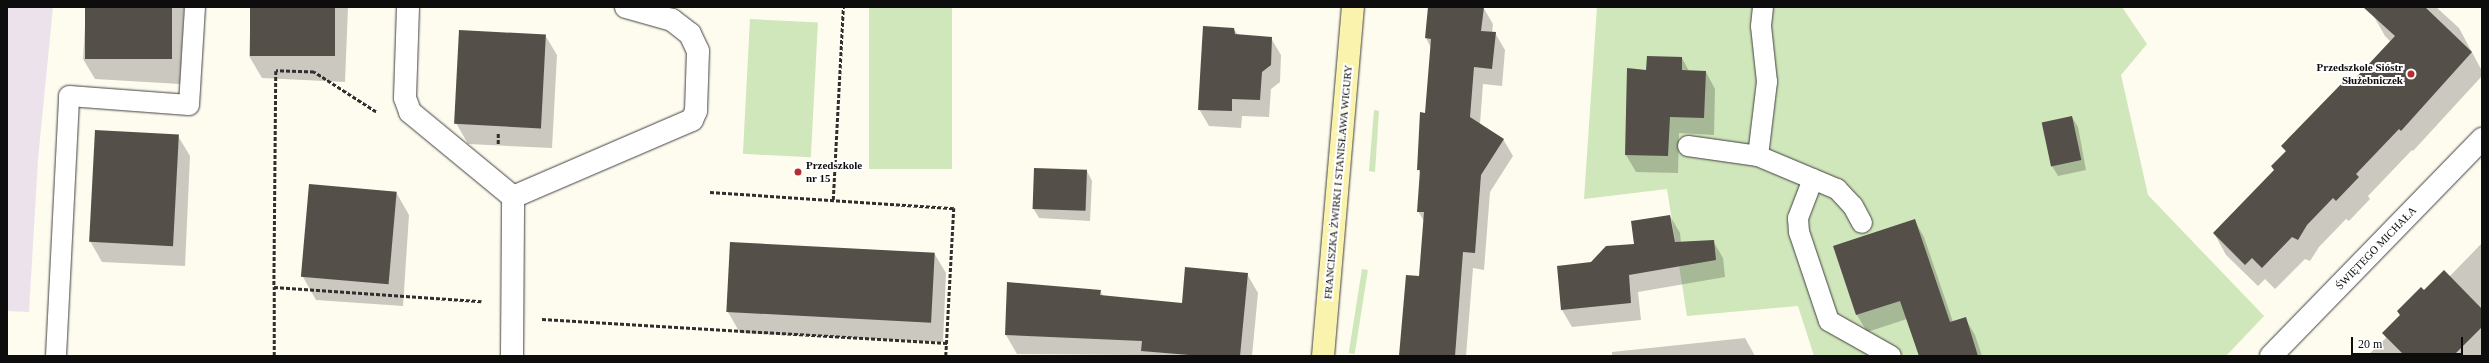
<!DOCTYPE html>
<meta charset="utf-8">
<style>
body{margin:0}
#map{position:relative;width:2489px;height:363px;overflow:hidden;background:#fefbef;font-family:"Times New Roman",serif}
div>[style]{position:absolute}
.industrial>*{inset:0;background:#ebe2ec}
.green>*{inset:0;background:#d0e6bb;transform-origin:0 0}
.shadow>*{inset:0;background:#0003}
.building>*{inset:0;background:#554f4a;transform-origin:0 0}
.path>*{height:2.5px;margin-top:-1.25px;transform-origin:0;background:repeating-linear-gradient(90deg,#2f2f2f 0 4px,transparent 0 6px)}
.roads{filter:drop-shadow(0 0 1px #404040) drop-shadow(0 0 1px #404040)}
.lane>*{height:20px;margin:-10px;padding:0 10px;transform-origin:10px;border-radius:10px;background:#fff}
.street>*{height:22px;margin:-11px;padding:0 11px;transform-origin:11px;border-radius:11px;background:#fff}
.secondary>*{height:22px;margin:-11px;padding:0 11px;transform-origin:11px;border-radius:11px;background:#faf3ae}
.dots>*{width:11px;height:11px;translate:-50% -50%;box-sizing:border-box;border:2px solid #fff;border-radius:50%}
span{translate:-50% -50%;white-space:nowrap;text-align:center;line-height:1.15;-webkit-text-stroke:4px #fff;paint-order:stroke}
.poi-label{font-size:11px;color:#0d0d0d;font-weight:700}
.right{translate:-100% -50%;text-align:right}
.left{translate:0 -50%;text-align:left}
.street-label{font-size:11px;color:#0d0d0d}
.frame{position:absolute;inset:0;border:8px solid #0d0d0d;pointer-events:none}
.scale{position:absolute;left:2351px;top:337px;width:112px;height:18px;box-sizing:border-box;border:2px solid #0d0d0d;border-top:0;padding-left:5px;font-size:12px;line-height:14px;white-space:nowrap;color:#0d0d0d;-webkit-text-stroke:3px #fff;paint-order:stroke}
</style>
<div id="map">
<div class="industrial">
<i style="clip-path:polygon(7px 7px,53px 7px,38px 159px,29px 312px,7px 311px)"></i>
</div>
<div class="green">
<i style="left:869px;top:7px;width:83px;height:162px"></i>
<i style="clip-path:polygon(1597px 7px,2122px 7px,2147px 44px,2121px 75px,2148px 195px,2264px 316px,2226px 356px,1814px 356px,1798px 306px,1687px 316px,1667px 189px,1584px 199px)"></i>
<i style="left:750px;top:19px;width:68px;height:135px;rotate:3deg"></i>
<i style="clip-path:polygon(1374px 110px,1379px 111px,1375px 172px,1369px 171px)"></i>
<i style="left:1362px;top:269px;width:6px;height:85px;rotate:9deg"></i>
</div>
<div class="shadow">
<i style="clip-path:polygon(86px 7px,184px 7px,180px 84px,95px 79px,83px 59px)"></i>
<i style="clip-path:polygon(251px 7px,348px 7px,345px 82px,262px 78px,249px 56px)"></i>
<i style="clip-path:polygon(1429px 7px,1483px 7px,1493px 24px,1492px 33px,1495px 33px,1505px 50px,1502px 86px,1483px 84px,1480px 124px,1503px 139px,1513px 156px,1490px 192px,1484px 270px,1473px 268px,1466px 356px,1400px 356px,1420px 277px,1424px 221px,1418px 211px,1421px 175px,1418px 169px,1426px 114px,1431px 48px,1426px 38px)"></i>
<i style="clip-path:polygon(2380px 7px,2436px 7px,2459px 28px,2482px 71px,2482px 76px,2413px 151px,2412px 150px,2368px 196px,2370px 199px,2349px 221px,2346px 219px,2319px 247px,2310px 261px,2305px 259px,2275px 289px,2265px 279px,2258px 286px,2226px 255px,2214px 233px,2275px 171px,2272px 166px,2286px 152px,2283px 146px,2351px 85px,2391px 42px,2385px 36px,2373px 15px)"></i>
<i style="clip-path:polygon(1234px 29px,1238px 35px,1271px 38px,1281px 55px,1280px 82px,1271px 89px,1269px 117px,1242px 116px,1241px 128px,1209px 126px,1199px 109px)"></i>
<i style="clip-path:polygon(545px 35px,557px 55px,552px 148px,468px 144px,456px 123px)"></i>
<i style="clip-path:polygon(1682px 58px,1689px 71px,1706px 72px,1715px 89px,1714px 135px,1679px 133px,1678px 173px,1636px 172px,1626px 155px,1647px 71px)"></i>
<i style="clip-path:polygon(2072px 117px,2078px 127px,2086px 170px,2058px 176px,2052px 166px)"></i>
<i style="clip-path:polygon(178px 136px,190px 156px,185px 266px,102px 262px,90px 241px)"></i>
<i style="clip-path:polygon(1087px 171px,1092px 181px,1090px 221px,1039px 218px,1033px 208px)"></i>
<i style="clip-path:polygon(396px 192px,409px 215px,403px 306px,316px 300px,303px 277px)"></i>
<i style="clip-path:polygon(1670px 216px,1680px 233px,1681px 243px,1713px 241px,1723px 258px,1725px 277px,1638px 292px,1641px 320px,1572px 327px,1562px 310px,1592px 263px,1636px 245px)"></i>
<i style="clip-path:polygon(1914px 220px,1924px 237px,1953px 322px,1965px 318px,1975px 335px,1982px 356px,1919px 356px,1907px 319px,1867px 332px,1857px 315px,1834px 246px)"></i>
<i style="clip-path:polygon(731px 243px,934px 253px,946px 273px,943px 342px,740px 333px,728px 312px)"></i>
<i style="clip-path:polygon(2482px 243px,2482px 356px,2367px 356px,2386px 338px,2383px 333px,2401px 316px,2398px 312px,2424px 292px,2449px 277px)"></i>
<i style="clip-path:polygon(1247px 274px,1258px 293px,1252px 356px,1017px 354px,1006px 335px,1008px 283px,1100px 291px,1104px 297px,1183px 304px)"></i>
<i style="clip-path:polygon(1745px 338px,1755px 356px,1612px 356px,1612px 352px)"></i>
</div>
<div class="building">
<i style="left:85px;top:7px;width:87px;height:52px"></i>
<i style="left:250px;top:7px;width:85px;height:49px"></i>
<i style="clip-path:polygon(1428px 7px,1484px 7px,1481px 31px,1496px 32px,1492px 69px,1474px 67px,1470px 117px,1504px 139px,1481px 175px,1475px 253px,1463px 252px,1455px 356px,1399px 356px,1406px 275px,1419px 276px,1424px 212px,1417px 212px,1420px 170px,1417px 170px,1420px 112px,1425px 113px,1431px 39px,1425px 38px)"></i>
<i style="clip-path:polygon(2363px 7px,2425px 7px,2472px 52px,2401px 131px,2399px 129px,2356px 174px,2359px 177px,2336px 201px,2333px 198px,2307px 225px,2298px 240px,2292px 237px,2262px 268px,2252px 258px,2245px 265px,2213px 233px,2274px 170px,2271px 166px,2286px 151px,2281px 146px,2346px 79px,2351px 83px,2395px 36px)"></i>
<i style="clip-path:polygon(1203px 26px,1234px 28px,1235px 34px,1272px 37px,1271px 65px,1262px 72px,1260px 100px,1232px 99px,1232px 111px,1198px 110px)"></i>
<i style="left:459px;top:30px;width:87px;height:94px;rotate:3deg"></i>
<i style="clip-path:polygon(1647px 56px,1682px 57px,1682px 70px,1706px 71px,1704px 118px,1670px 117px,1668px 156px,1625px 155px,1627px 68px,1646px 70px)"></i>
<i style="left:2072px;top:116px;width:45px;height:31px;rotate:78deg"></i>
<i style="left:95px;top:130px;width:84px;height:112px;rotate:3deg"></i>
<i style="left:1034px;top:168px;width:53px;height:41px;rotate:2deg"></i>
<i style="left:309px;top:184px;width:88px;height:93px;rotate:5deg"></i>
<i style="clip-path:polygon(1670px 215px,1675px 242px,1714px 240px,1716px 260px,1629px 275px,1631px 303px,1561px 310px,1557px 266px,1591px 262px,1606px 246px,1634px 244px,1631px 221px)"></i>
<i style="clip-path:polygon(1915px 219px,1950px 322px,1966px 317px,1978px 356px,1919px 356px,1900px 301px,1856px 315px,1833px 246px)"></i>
<i style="left:730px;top:242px;width:205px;height:70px;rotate:3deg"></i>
<i style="clip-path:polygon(1185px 267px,1248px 273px,1240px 356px,1201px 356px,1141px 351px,1142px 341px,1005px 335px,1007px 282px,1101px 290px,1100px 295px,1182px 303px)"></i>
<i style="clip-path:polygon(2444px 270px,2482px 309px,2482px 327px,2453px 356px,2405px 356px,2382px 333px,2400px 315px,2397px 311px,2421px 287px,2424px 290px)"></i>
</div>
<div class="path">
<i style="left:376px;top:112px;width:74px;rotate:-147.2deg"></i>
<i style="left:314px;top:72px;width:38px;rotate:-178deg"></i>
<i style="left:276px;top:71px;width:216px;rotate:90.5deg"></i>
<i style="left:274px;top:287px;width:208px;rotate:3.9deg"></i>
<i style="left:498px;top:144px;width:11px;rotate:-90deg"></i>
<i style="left:710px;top:192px;width:245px;rotate:3.8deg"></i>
<i style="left:954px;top:208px;width:148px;rotate:93.1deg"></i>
<i style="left:833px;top:200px;width:193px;rotate:-87deg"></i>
<i style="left:542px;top:319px;width:406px;rotate:3.4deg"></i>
<i style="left:274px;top:356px;width:69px;rotate:-90deg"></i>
</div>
<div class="roads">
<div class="lane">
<i style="left:1688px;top:146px;width:71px;rotate:8.1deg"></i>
<i style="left:1758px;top:156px;width:86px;rotate:22.7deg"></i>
<i style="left:1837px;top:189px;width:23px;rotate:47deg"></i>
<i style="left:1853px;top:206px;width:19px;rotate:62deg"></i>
<i style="left:1758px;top:156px;width:75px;rotate:-83.1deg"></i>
<i style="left:1767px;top:82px;width:56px;rotate:-96.1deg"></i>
<i style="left:1761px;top:26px;width:19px;rotate:-84deg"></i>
<i style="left:1813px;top:179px;width:42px;rotate:111deg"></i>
<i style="left:1798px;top:218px;width:14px;rotate:86deg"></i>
<i style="left:1799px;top:232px;width:94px;rotate:71.4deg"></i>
<i style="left:1829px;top:321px;width:71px;rotate:29.4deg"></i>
<i style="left:56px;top:356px;width:260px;rotate:-87.1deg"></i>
<i style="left:69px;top:96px;width:120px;rotate:4.3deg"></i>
<i style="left:189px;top:105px;width:98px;rotate:-86.5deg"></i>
</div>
<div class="street">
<i style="left:408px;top:7px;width:91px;rotate:91.9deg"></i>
<i style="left:405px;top:98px;width:15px;rotate:70deg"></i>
<i style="left:410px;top:112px;width:134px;rotate:39.5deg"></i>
<i style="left:512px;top:356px;width:159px;rotate:-89.6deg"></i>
<i style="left:513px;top:197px;width:195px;rotate:-23.3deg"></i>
<i style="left:692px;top:120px;width:10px;rotate:-66deg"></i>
<i style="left:696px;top:111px;width:60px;rotate:-88.1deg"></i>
<i style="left:698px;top:51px;width:19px;rotate:-115deg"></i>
<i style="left:690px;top:34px;width:23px;rotate:-142deg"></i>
<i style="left:672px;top:20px;width:48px;rotate:-164.2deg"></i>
<i style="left:2271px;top:356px;width:303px;rotate:-45.8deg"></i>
</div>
<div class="secondary">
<i style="left:1323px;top:356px;width:350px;rotate:-85.1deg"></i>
</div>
</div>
<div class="dots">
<i style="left:2411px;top:74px;background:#b52e31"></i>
<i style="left:798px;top:172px;background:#b52e31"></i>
</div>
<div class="poi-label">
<span class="right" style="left:2403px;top:74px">Przedszkole Sióstr<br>Służebniczek</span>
<span class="left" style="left:806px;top:172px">Przedszkole<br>nr 15</span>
</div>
<div class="street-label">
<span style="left:1338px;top:182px;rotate:-85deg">FRANCISZKA ŻWIRKI I STANISŁAWA WIGURY</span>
<span style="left:2376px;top:248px;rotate:-46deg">ŚWIĘTEGO MICHAŁA</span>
</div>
<div class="frame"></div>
<div class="scale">20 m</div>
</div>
